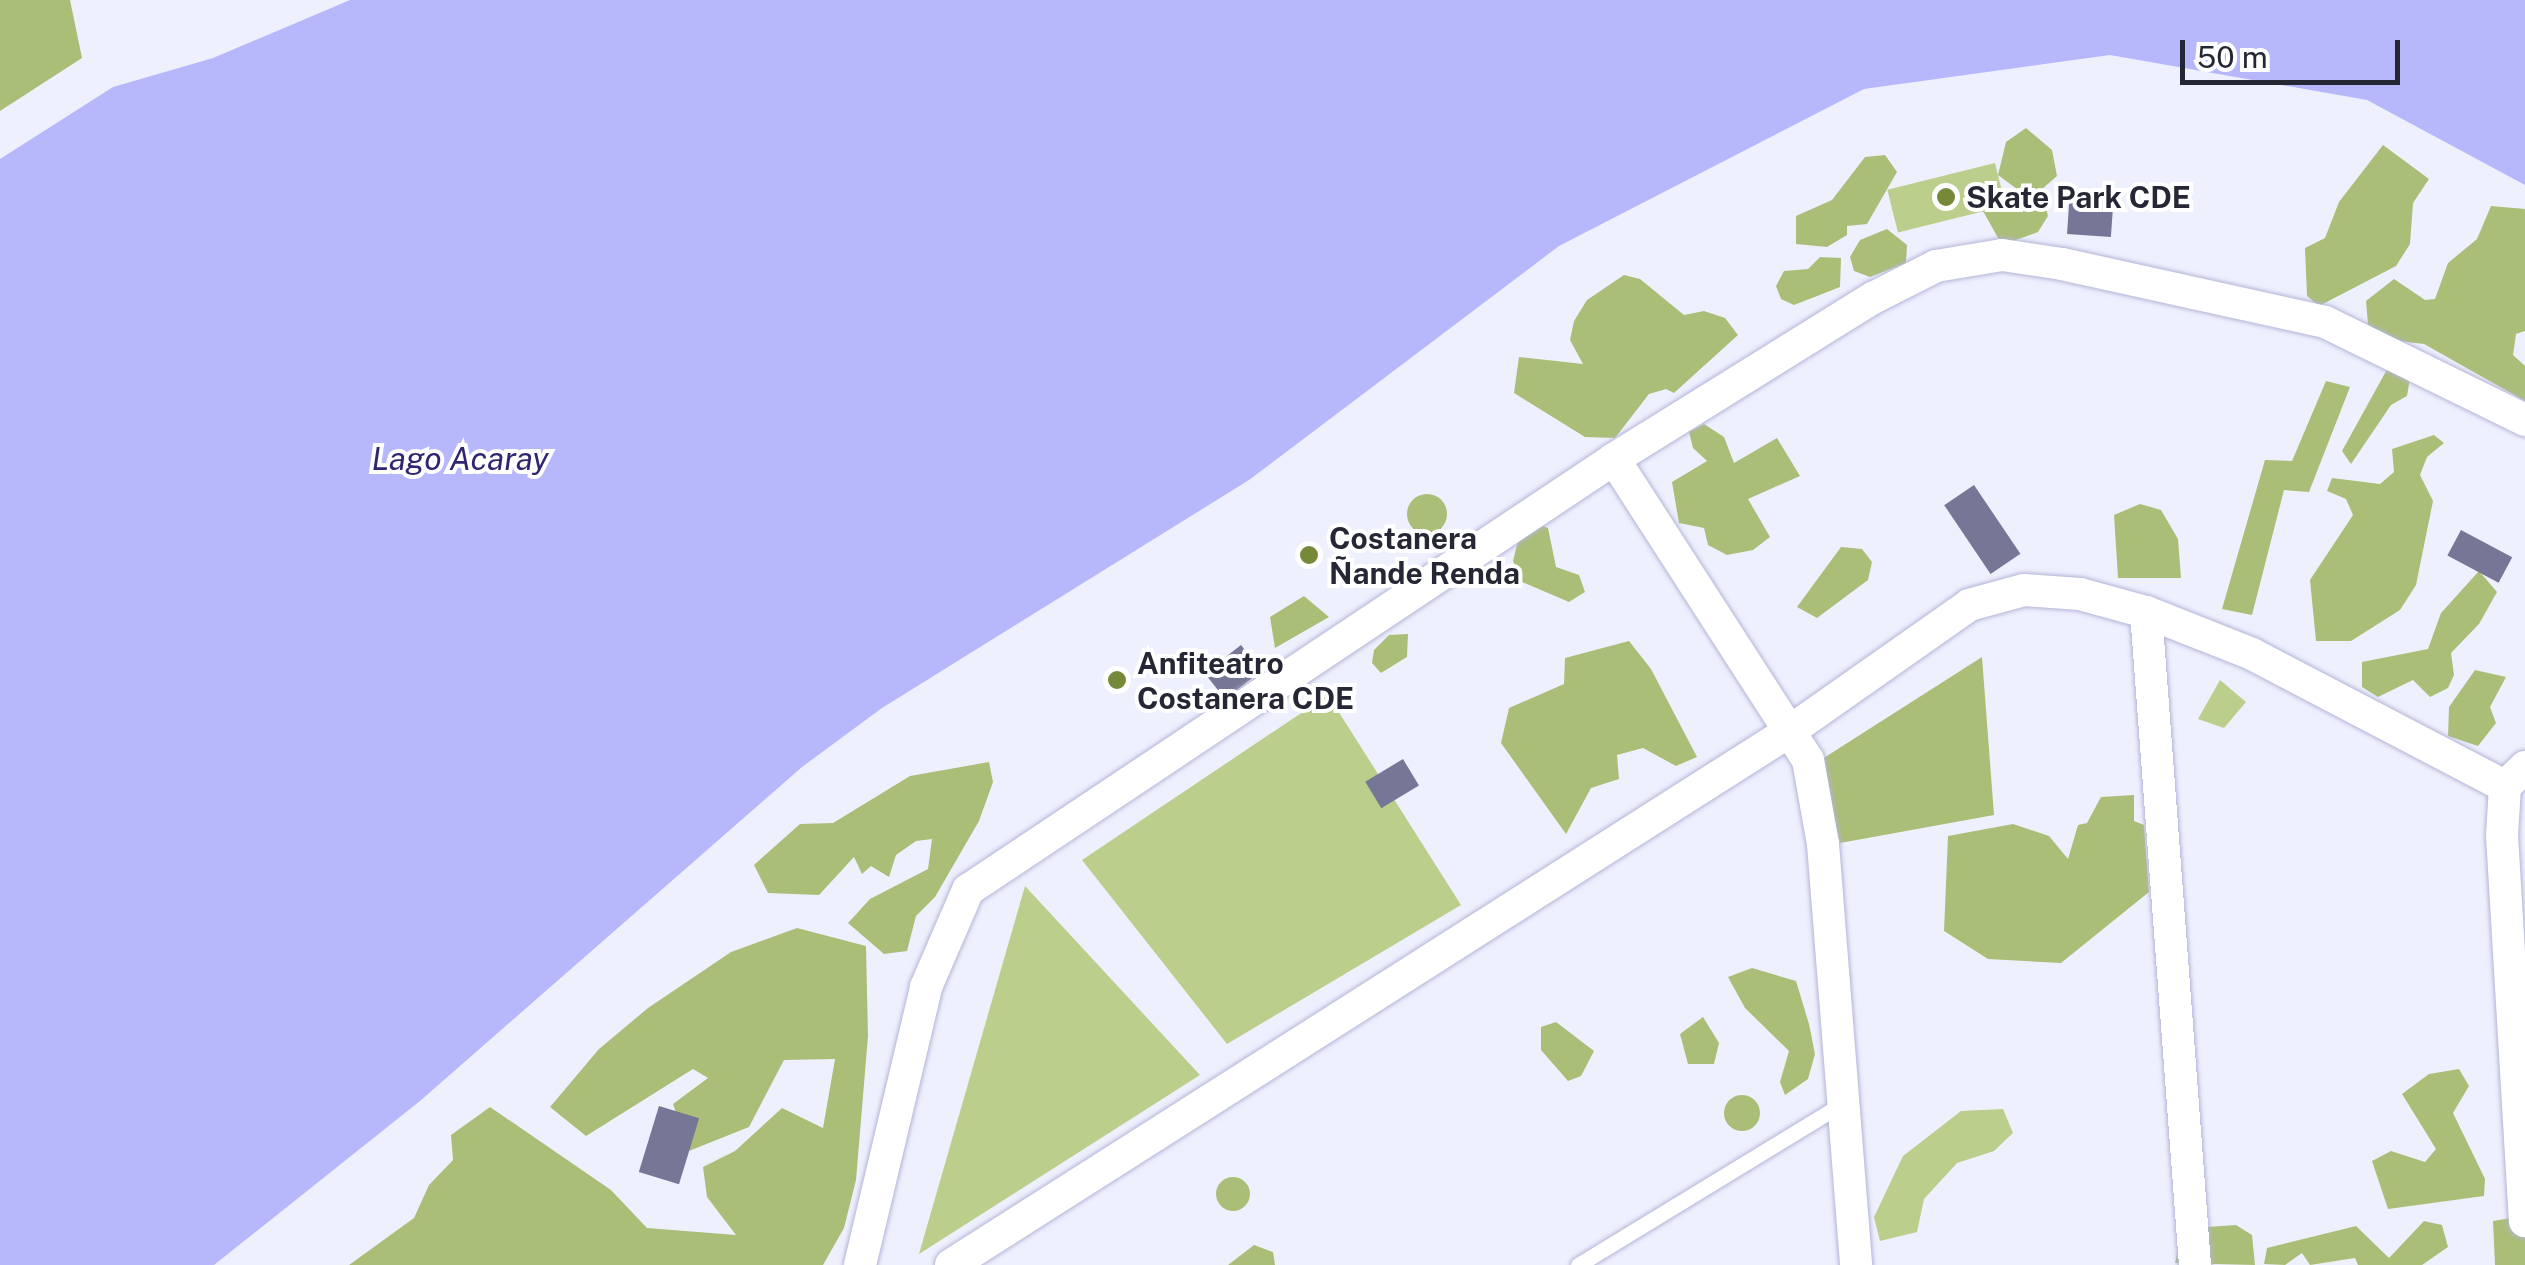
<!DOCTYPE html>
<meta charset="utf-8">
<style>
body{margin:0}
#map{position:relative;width:2525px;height:1265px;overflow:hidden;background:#eff0fe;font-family:"Public Sans",sans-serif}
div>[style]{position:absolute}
.green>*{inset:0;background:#bcce8c;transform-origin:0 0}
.forest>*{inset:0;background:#abbe78}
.round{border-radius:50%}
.water>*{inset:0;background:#b7b8fc}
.building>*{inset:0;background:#767796;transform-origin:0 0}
.roads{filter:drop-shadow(0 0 2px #b3b5d6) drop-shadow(0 0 2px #b3b5d6)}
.service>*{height:15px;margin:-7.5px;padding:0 7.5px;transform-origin:7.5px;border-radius:7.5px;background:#fff}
.minor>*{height:32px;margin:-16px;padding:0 16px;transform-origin:16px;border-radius:16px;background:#fff}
.dots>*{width:28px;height:28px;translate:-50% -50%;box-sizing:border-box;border:5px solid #fff;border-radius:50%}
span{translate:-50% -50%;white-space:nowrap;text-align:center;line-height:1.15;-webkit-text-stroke:8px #fff;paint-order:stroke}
.poi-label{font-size:30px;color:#262734;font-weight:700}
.left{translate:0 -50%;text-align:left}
.water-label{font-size:32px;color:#2f2571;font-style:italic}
.scale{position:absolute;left:2180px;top:40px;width:220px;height:45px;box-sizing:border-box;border:5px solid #262734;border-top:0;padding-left:12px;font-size:30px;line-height:35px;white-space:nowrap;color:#262734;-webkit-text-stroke:8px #fff;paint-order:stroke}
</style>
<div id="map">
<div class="green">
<i style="left:1995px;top:163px;width:44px;height:111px;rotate:76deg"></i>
<i style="clip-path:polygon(2220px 680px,2246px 702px,2224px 728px,2198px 719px)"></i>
<i style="clip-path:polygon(1328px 695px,1461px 905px,1227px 1044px,1082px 860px)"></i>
<i style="clip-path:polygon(1025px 886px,1200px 1075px,919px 1254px)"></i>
<i style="clip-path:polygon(2003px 1109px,2013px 1133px,1994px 1151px,1957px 1163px,1924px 1199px,1917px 1232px,1880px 1241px,1874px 1217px,1903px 1156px,1961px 1111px)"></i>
</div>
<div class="forest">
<i style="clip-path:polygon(0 0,70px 0,82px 58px,0 111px)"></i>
<i style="clip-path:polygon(2026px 128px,2052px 150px,2057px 176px,2041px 190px,2048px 216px,2038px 232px,2002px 245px,1983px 211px,2017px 189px,1998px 175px,2006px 142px)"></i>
<i style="clip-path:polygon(2383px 145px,2429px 179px,2413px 203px,2410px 244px,2396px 266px,2319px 306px,2307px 296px,2305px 248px,2325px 238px,2339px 202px)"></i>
<i style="clip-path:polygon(1885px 155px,1897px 172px,1867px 224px,1847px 226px,1847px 235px,1827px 247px,1796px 244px,1796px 216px,1832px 200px,1865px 157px)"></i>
<i style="clip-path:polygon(2491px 206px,2525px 209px,2525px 331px,2516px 334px,2513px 355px,2525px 366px,2525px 401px,2424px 344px,2382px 339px,2368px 324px,2366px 301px,2394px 279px,2425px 300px,2435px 299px,2448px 263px,2477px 239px)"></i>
<i style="clip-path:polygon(1887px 229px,1907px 245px,1906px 263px,1870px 277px,1854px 271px,1850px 257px,1860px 240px)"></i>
<i style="clip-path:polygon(1820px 257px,1841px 258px,1840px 287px,1794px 305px,1781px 299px,1776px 286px,1784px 271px,1808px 269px)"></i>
<i style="clip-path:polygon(1624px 275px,1640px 279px,1684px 315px,1704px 311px,1725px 318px,1738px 335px,1674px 393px,1666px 389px,1649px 394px,1615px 438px,1585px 437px,1514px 393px,1519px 357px,1583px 364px,1570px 340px,1574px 321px,1587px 300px)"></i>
<i style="clip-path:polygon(2390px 364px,2410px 378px,2407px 396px,2391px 405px,2351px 464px,2342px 451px)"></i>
<i style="clip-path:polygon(2326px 381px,2350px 387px,2309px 492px,2284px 490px,2252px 615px,2222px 609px,2265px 460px,2292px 461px)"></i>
<i style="clip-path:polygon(1704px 424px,1724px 437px,1734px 463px,1777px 438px,1800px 476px,1748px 499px,1770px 537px,1753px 550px,1727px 555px,1708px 545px,1704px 528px,1679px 523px,1672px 482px,1707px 461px,1693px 448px,1689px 432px)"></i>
<i style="clip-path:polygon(2434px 435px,2444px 443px,2427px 457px,2420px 475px,2433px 501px,2416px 585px,2400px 610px,2351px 641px,2316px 641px,2310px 580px,2353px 515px,2346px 499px,2327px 491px,2332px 478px,2380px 484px,2394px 472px,2392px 449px)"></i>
<i class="round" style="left:1407px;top:494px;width:40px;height:40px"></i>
<i style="clip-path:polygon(2140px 504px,2161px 510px,2178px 539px,2181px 578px,2118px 578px,2114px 515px)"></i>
<i style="clip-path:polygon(1532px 522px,1548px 528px,1556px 567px,1579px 575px,1585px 592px,1569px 602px,1522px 582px,1513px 561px,1521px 529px)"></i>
<i style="clip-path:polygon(1841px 547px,1862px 549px,1872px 562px,1868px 580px,1817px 618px,1797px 607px)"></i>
<i style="clip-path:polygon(2479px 571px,2497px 592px,2479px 624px,2451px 653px,2454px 675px,2448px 688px,2430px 697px,2413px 680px,2378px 697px,2362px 687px,2362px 662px,2428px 649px,2441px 613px)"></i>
<i style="clip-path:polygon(1304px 596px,1329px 617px,1275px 648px,1270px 617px)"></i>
<i style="clip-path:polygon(1408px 634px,1407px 657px,1381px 673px,1372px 663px,1374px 650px,1389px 635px)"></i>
<i style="clip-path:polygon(1629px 641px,1651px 669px,1697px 757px,1676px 766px,1643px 748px,1617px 755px,1619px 779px,1591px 788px,1566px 834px,1501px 743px,1509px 708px,1564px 684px,1565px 658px)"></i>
<i style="clip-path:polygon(1982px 657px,1994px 815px,1840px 843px,1819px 761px)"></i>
<i style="clip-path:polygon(2475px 670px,2506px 677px,2490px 707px,2496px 723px,2478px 746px,2448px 736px,2449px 707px)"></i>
<i style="clip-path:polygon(989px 762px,993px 782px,979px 821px,935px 897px,916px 916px,907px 951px,884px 954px,848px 923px,870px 899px,928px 869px,932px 839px,916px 841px,896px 855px,889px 877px,871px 866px,862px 874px,854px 857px,819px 895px,768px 893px,754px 865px,800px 824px,833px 823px,910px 776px)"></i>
<i style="clip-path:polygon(2134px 795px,2134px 821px,2144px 825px,2149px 892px,2061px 963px,1988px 959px,1944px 931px,1948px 836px,2013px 824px,2049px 836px,2068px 859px,2078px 825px,2087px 823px,2101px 797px)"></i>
<i style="clip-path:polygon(797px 928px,866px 946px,868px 1036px,856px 1180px,844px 1228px,823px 1265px,349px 1265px,414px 1218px,429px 1185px,453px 1160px,451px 1135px,490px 1107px,611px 1190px,647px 1228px,736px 1235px,707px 1197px,703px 1167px,735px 1151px,782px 1108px,823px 1128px,835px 1059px,784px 1060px,749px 1127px,689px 1151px,673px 1104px,708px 1078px,693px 1069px,586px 1136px,550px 1107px,599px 1049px,648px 1008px,731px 952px)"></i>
<i style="clip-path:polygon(1752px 968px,1796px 981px,1809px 1024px,1815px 1054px,1808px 1079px,1785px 1095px,1780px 1082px,1789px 1051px,1745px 1008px,1728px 977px)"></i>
<i style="clip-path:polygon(2525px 1003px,2525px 1265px,2495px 1265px,2493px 1221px,2511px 1218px)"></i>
<i style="clip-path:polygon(1703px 1017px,1719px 1043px,1714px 1064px,1688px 1064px,1680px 1034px)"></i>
<i style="clip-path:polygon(1556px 1022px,1594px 1051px,1581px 1076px,1568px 1081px,1541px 1050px,1541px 1027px)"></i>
<i style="clip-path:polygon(2459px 1069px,2469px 1086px,2453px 1113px,2485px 1179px,2484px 1196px,2388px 1209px,2372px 1161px,2391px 1151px,2425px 1162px,2436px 1149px,2402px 1094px,2429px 1074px)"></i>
<i class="round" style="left:1724px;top:1095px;width:36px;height:36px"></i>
<i class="round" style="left:1216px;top:1177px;width:34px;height:34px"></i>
<i style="clip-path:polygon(2424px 1221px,2442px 1225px,2448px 1247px,2422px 1265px,2358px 1265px,2355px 1258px,2310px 1265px,2302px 1253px,2285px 1265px,2264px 1264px,2267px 1248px,2356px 1226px,2389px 1258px)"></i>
<i style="clip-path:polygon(2236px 1225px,2252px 1235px,2255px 1265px,2175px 1263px,2179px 1246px,2207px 1227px)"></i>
<i style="clip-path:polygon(1254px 1245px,1273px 1252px,1275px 1265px,1228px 1265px)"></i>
</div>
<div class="water">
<i style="clip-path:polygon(350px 0,2525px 0,2525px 185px,2367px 100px,2110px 55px,1864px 89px,1559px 246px,1249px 480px,882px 708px,802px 767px,420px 1101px,214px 1265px,0 1265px,0 159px,113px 87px,213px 58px)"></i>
</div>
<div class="building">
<i style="left:2070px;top:191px;width:44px;height:43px;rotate:4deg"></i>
<i style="left:1974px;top:485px;width:83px;height:36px;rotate:56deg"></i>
<i style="left:2461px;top:530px;width:58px;height:29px;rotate:28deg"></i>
<i style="left:1241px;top:645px;width:33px;height:46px;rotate:52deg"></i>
<i style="left:1403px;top:759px;width:31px;height:44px;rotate:59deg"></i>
<i style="left:659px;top:1106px;width:42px;height:69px;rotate:17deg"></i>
</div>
<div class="roads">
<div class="service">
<i style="left:1578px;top:1265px;width:311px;rotate:-31.4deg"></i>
</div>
<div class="minor">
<i style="left:1614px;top:459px;width:358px;rotate:57.2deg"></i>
<i style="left:1808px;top:760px;width:85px;rotate:79.9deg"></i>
<i style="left:1823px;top:844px;width:422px;rotate:85.5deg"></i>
<i style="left:2146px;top:612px;width:655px;rotate:85.71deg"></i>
<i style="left:2525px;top:767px;width:28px;rotate:136deg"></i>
<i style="left:2505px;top:786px;width:49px;rotate:93.5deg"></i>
<i style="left:2502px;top:835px;width:387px;rotate:86.6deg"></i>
<i style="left:860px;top:1265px;width:286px;rotate:-76.6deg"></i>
<i style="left:926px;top:987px;width:106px;rotate:-66.6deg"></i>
<i style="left:968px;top:890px;width:777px;rotate:-33.71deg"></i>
<i style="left:1614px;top:459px;width:305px;rotate:-31.9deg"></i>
<i style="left:1873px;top:298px;width:71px;rotate:-26.9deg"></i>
<i style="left:1936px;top:266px;width:67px;rotate:-9.5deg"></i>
<i style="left:2002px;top:255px;width:61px;rotate:8.5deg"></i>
<i style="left:2062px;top:264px;width:269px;rotate:12.4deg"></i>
<i style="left:2325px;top:322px;width:223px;rotate:26.1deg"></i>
<i style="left:951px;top:1265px;width:995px;rotate:-32.48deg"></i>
<i style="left:1790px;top:731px;width:219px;rotate:-35.1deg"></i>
<i style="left:1969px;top:605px;width:57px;rotate:-15.3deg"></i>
<i style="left:2024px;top:590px;width:56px;rotate:4.1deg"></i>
<i style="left:2080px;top:594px;width:68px;rotate:15.3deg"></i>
<i style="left:2146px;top:612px;width:114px;rotate:21.6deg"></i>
<i style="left:2252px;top:654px;width:285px;rotate:27.6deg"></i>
</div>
</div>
<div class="dots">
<i style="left:1946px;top:197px;background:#768939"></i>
<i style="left:1309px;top:555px;background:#768939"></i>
<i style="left:1117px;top:680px;background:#768939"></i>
</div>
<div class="poi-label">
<span class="left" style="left:1966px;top:197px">Skate Park CDE</span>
<span class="left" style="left:1329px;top:555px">Costanera<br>Ñande Renda</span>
<span class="left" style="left:1137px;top:680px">Anfiteatro<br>Costanera CDE</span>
</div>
<div class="water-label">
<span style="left:460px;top:459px">Lago Acaray</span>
</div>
<div class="scale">50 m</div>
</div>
